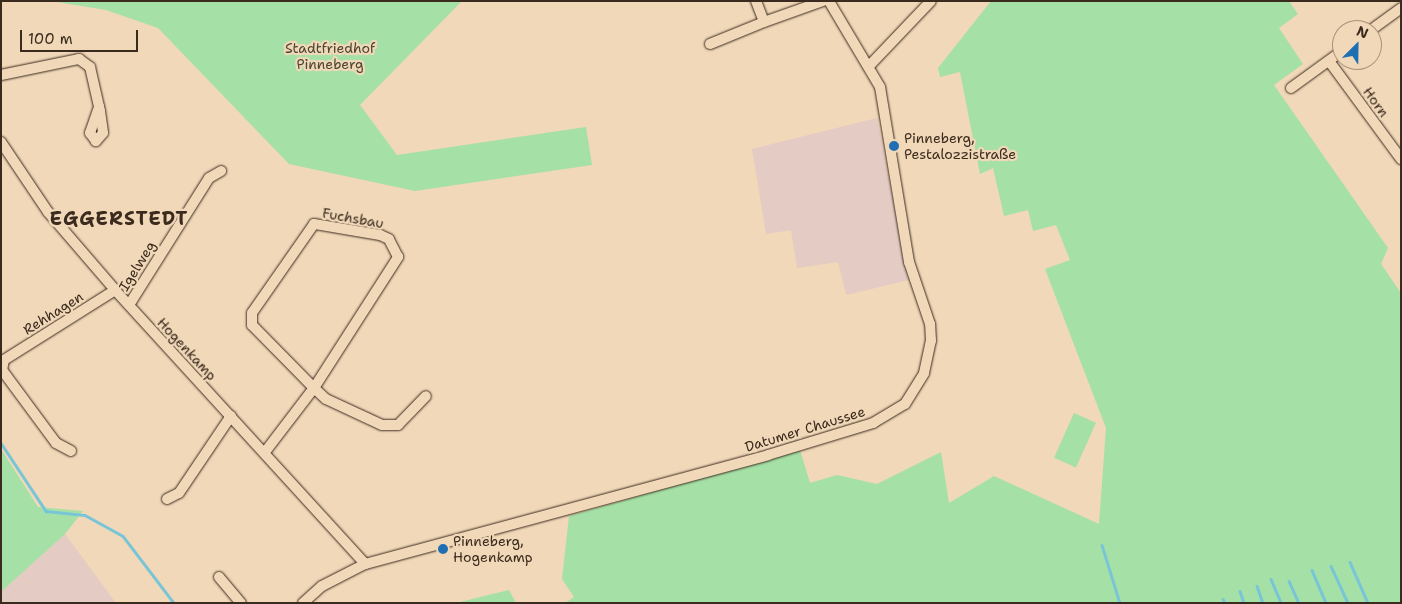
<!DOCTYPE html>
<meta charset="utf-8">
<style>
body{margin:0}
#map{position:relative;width:1402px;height:604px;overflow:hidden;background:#f0d8b8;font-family:"Shantell Sans",sans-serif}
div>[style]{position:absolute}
.built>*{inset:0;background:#e4cbc3}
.green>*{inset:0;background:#a5e0a6;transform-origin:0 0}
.stream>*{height:2.5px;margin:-1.25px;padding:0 1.25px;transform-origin:1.25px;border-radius:1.25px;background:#79c5d8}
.roads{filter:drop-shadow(0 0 1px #3b2a1e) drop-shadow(0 0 1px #3b2a1e)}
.minor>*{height:10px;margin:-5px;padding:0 5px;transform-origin:5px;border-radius:5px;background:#f0d8b8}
.dots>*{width:14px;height:14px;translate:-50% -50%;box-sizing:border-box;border:2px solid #f0d8b8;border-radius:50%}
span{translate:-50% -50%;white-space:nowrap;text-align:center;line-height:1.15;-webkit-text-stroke:4.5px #f0d8b8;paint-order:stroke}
.park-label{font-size:14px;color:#4b4532}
.street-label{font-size:14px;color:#3b2a1e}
.poi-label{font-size:14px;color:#3b2a1e}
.left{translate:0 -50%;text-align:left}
.district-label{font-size:19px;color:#3b2a1e;font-weight:700;letter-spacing:1px}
.frame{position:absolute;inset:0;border:2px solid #3b2a1e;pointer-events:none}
.north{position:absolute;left:1332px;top:20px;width:50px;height:50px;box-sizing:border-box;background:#f0d8b8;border:1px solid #a8927a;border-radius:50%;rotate:23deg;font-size:14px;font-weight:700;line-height:20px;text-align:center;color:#3b2a1e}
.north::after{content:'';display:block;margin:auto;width:18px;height:22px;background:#1f6fb2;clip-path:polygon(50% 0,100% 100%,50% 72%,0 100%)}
.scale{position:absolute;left:20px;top:30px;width:118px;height:22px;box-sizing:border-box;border:2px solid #3b2a1e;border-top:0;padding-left:6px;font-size:15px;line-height:18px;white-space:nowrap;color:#3b2a1e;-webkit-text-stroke:4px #f0d8b8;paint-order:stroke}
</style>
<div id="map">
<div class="built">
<i style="clip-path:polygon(877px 118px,909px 280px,846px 295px,838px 262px,797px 268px,791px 230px,766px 234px,752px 149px)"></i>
<i style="clip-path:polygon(65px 534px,116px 603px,1px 603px,1px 592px)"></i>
</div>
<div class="green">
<i style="clip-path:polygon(51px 1px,462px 1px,360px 105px,397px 155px,586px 127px,592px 165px,415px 191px,289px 164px,158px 28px,106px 10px)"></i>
<i style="clip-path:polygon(991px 1px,1289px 1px,1298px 14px,1279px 28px,1303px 64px,1274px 85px,1388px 248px,1381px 264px,1401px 293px,1401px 603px,565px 603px,574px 597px,562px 579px,569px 516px,800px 450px,810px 483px,837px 475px,877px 484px,941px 452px,949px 503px,994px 476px,1099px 524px,1106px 428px,1045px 269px,1070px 260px,1056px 225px,1033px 231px,1028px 210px,1004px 216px,993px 168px,980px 174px,960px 72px,940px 77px,938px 68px)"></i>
<i style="left:1074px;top:413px;width:24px;height:49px;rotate:24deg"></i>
<i style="clip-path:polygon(1px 449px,38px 507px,83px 511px,65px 534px,1px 592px)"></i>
<i style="clip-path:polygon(509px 590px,516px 603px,456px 603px)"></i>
</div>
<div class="stream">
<i style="left:1px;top:443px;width:82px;rotate:56.5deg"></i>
<i style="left:46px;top:511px;width:39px;rotate:6deg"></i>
<i style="left:85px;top:515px;width:43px;rotate:28.9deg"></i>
<i style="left:123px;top:536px;width:84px;rotate:52.7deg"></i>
<i style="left:1102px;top:545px;width:61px;rotate:72.8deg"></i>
<i style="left:1350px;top:562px;width:45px;rotate:66.3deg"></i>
<i style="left:1331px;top:566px;width:41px;rotate:65.3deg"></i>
<i style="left:1312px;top:570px;width:36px;rotate:67deg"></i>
<i style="left:1271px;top:579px;width:26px;rotate:67deg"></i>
<i style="left:1289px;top:581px;width:24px;rotate:66deg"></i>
<i style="left:1257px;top:586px;width:18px;rotate:71deg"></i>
<i style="left:1240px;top:591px;width:13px;rotate:72deg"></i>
<i style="left:1223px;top:599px;width:4px;rotate:63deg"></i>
</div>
<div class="roads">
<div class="minor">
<i style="left:756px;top:1px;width:22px;rotate:69deg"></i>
<i style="left:764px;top:22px;width:63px;rotate:-19.6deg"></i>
<i style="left:1371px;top:30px;width:37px;rotate:-36deg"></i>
<i style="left:710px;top:44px;width:58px;rotate:-22.2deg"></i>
<i style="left:1329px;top:61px;width:122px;rotate:53.7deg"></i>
<i style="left:870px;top:65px;width:88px;rotate:-46.4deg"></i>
<i style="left:1px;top:75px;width:80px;rotate:-11.6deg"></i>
<i style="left:79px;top:59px;width:14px;rotate:36deg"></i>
<i style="left:90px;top:67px;width:45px;rotate:77.2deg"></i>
<i style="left:100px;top:111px;width:22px;rotate:82deg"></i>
<i style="left:103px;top:133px;width:11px;rotate:131deg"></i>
<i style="left:96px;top:141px;width:10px;rotate:-127deg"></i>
<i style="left:90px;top:133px;width:28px;rotate:-71deg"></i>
<i style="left:1291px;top:88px;width:63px;rotate:-36deg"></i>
<i style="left:1px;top:142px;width:84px;rotate:56.1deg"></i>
<i style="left:48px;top:212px;width:103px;rotate:49.3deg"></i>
<i style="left:115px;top:290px;width:371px;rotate:47.6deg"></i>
<i style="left:129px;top:305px;width:150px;rotate:-57.8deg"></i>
<i style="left:209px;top:178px;width:14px;rotate:-30deg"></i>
<i style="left:71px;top:451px;width:17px;rotate:-152deg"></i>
<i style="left:56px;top:443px;width:91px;rotate:-126.5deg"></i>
<i style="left:2px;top:370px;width:10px;rotate:-79deg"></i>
<i style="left:4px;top:360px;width:131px;rotate:-32.2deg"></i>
<i style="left:265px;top:452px;width:81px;rotate:-52.6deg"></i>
<i style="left:314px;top:388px;width:156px;rotate:-57.3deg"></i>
<i style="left:398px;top:257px;width:20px;rotate:-117deg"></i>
<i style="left:389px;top:239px;width:10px;rotate:-156deg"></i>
<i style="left:380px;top:235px;width:67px;rotate:-170.5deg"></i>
<i style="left:314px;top:224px;width:108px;rotate:124.9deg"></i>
<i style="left:252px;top:313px;width:12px;rotate:90deg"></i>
<i style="left:252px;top:325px;width:88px;rotate:45.5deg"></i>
<i style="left:314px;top:388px;width:16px;rotate:43deg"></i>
<i style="left:326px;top:399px;width:62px;rotate:24.9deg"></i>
<i style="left:382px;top:425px;width:16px"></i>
<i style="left:398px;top:425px;width:40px;rotate:-46deg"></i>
<i style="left:167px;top:499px;width:13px;rotate:-27deg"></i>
<i style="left:179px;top:493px;width:93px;rotate:-56deg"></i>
<i style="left:219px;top:577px;width:34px;rotate:50deg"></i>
<i style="left:303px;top:603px;width:25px;rotate:-42deg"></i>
<i style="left:322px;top:586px;width:48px;rotate:-27.1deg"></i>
<i style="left:365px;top:564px;width:417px;rotate:-15.1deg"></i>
<i style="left:768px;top:455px;width:110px;rotate:-16.9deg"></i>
<i style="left:873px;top:423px;width:37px;rotate:-31deg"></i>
<i style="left:905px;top:404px;width:36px;rotate:-58deg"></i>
<i style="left:924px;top:373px;width:33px;rotate:-78deg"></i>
<i style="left:931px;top:341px;width:17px;rotate:-93deg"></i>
<i style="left:930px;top:324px;width:65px;rotate:-108.7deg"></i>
<i style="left:909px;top:262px;width:177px;rotate:-99.4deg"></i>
<i style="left:880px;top:87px;width:100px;rotate:-120.7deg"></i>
</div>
</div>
<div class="dots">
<i style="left:894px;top:146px;background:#1f6fb2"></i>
<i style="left:443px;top:549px;background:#1f6fb2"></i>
</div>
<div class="park-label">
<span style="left:330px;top:56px">Stadtfriedhof<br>Pinneberg</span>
</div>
<div class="street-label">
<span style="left:1376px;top:102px;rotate:54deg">Horn</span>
<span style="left:353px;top:218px;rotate:10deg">Fuchsbau</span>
<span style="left:137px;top:266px;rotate:-58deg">Igelweg</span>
<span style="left:53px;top:313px;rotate:-32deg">Rehhagen</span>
<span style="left:187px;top:349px;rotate:47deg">Hogenkamp</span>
<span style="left:805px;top:429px;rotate:-17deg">Datumer Chaussee</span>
</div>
<div class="poi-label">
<span class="left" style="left:904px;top:146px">Pinneberg,<br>Pestalozzistraße</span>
<span class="left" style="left:453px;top:549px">Pinneberg,<br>Hogenkamp</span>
</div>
<div class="district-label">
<span style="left:119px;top:219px">EGGERSTEDT</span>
</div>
<div class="frame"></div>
<div class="north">N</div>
<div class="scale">100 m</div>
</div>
